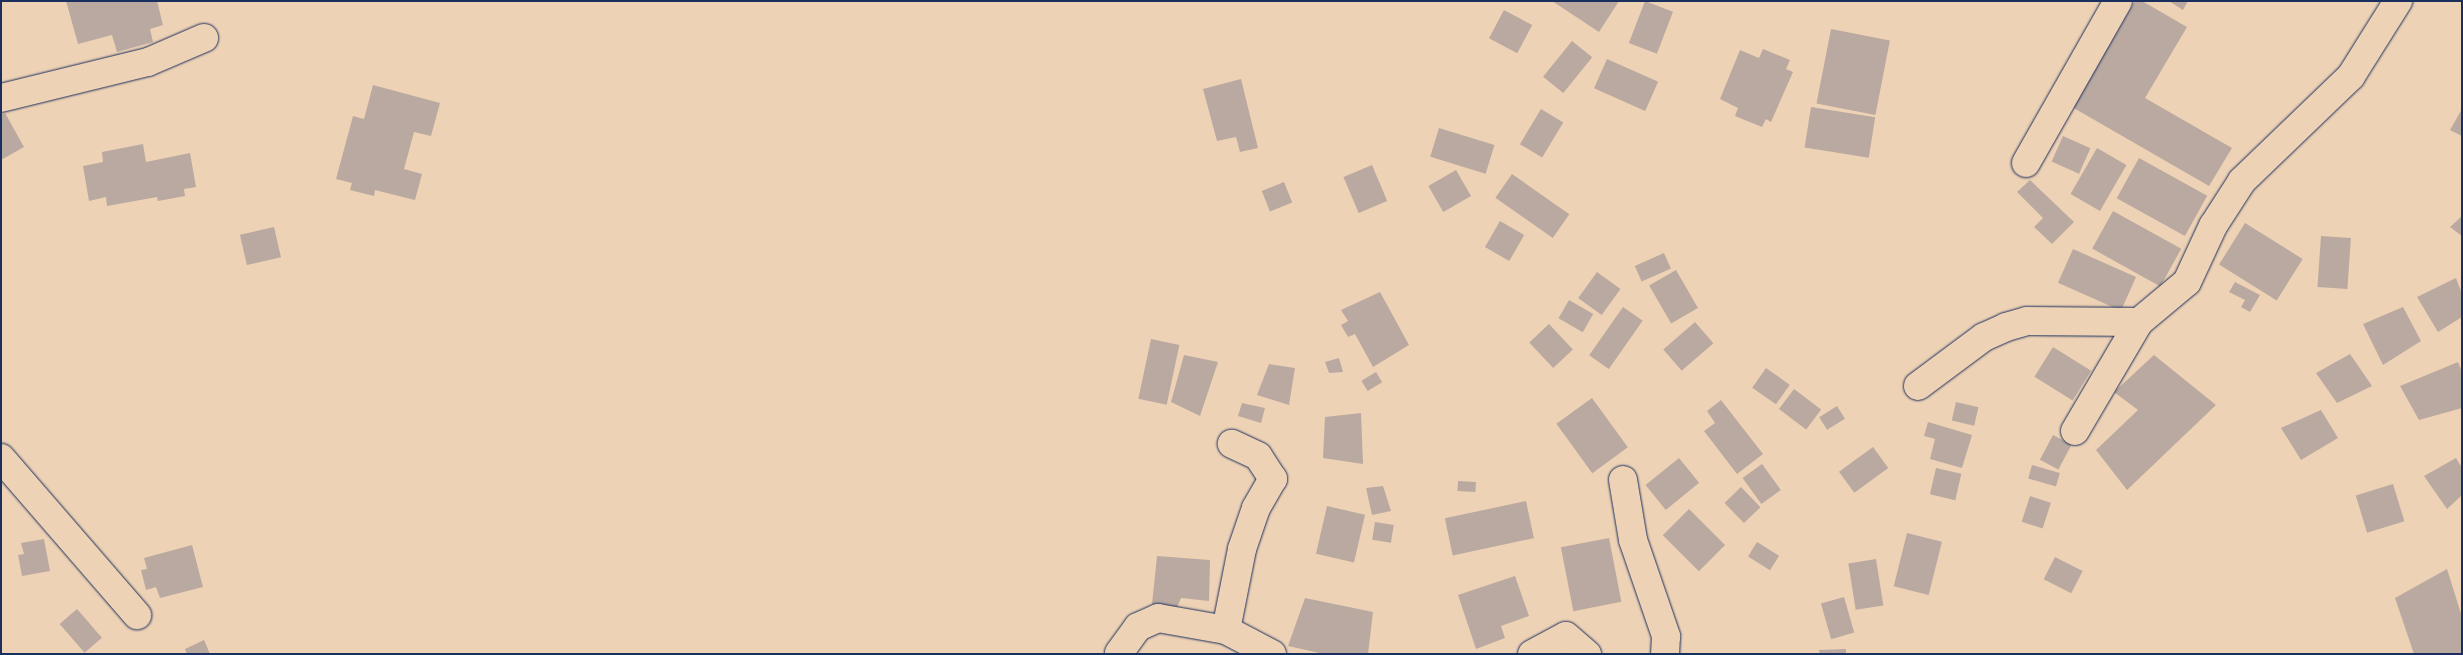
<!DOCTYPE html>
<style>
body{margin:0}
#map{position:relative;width:2463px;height:655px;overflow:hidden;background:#eed2b5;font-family:Pangolin,sans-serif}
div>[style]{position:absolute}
.building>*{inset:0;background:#baa9a0;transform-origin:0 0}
.roads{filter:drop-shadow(0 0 1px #1b2f5e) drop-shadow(0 0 1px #1b2f5e)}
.minor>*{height:28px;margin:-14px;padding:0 14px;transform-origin:14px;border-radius:14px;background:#eed2b5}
span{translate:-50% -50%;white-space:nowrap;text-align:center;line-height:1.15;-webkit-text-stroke:5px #eed2b5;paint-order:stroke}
.frame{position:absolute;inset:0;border:2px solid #1b2f5e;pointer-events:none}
</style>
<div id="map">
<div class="building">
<i style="clip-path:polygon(66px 1px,157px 1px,163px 25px,150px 29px,153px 42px,117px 52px,112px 35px,78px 44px)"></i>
<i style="clip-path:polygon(1552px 1px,1619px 1px,1599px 32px)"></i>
<i style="left:1645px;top:1px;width:30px;height:45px;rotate:21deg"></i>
<i style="clip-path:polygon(2135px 1px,2142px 1px,2187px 27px,2145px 98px,2232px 148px,2209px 186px,2072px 107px)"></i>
<i style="clip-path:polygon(2169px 1px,2188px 1px,2183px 10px)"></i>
<i style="left:1504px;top:10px;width:32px;height:32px;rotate:28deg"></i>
<i style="left:1831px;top:29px;width:60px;height:76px;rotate:11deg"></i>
<i style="left:1572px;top:41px;width:26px;height:46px;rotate:39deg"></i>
<i style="clip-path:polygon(1763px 49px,1790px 60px,1786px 69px,1793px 72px,1771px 122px,1766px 119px,1762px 127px,1735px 116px,1738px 108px,1720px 99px,1740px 50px,1759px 58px)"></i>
<i style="left:1607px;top:59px;width:56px;height:32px;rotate:24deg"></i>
<i style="clip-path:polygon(1241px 79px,1258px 148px,1240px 152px,1236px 137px,1217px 141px,1203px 89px)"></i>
<i style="clip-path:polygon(373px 85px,440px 103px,431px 136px,414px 132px,404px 169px,422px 174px,415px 200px,375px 190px,374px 196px,350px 190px,352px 183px,336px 179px,353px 116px,364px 119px)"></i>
<i style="left:1811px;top:107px;width:65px;height:41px;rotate:9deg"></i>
<i style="left:1541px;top:109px;width:26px;height:41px;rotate:31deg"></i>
<i style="clip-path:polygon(2462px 109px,2462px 136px,2450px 130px)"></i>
<i style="clip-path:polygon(5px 113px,24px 147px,1px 160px,1px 115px)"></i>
<i style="left:1439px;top:128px;width:58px;height:30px;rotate:17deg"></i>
<i style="left:2063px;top:136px;width:30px;height:28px;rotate:24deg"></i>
<i style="clip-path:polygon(143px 144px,146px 162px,190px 153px,196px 187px,184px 189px,185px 196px,158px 201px,157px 197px,107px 206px,106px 197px,89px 201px,83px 166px,103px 162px,102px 152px)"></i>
<i style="left:2097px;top:148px;width:34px;height:53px;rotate:30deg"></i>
<i style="left:2139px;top:158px;width:78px;height:46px;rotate:29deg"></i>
<i style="left:1372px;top:165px;width:39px;height:31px;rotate:67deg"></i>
<i style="left:1456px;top:170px;width:30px;height:32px;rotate:60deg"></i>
<i style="left:1512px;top:174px;width:70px;height:29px;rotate:35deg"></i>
<i style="clip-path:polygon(2030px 180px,2074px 222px,2052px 244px,2034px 227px,2043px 218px,2017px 192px)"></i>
<i style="left:1284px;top:182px;width:22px;height:24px;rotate:68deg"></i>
<i style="left:2113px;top:211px;width:78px;height:43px;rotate:29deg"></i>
<i style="clip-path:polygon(2462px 216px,2462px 236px,2450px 227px)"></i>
<i style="left:1500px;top:221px;width:28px;height:30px;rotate:30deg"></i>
<i style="left:2245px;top:223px;width:68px;height:49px;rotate:32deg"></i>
<i style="left:274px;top:227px;width:31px;height:35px;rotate:77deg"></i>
<i style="left:2321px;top:236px;width:30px;height:51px;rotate:4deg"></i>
<i style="left:2073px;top:249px;width:69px;height:37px;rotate:24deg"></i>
<i style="left:1664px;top:253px;width:17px;height:32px;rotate:66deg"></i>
<i style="left:1676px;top:270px;width:44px;height:31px;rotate:60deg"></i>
<i style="left:1597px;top:272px;width:29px;height:32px;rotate:36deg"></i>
<i style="clip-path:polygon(2456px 278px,2462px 294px,2462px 317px,2438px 332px,2417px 297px)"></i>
<i style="clip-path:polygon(2235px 282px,2260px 295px,2250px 312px,2241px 307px,2245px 300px,2229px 292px)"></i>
<i style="clip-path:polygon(1380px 292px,1409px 345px,1373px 367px,1355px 334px,1348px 337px,1341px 325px,1348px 321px,1341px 310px)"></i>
<i style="left:1569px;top:300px;width:28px;height:21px;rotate:30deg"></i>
<i style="left:1623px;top:307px;width:24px;height:59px;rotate:35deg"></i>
<i style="clip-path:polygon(2403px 307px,2421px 341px,2383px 365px,2363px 324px)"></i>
<i style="left:1695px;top:322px;width:28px;height:42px;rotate:49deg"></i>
<i style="left:1549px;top:324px;width:35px;height:27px;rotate:47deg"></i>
<i style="left:1151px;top:339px;width:29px;height:61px;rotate:12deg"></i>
<i style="left:2053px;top:347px;width:45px;height:35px;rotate:32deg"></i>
<i style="clip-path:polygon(2350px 354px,2372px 386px,2337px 403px,2316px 373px)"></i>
<i style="clip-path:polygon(1184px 355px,1218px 362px,1200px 416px,1171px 402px)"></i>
<i style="clip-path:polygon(2154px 355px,2216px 405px,2127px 490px,2096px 450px,2138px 410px,2114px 392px)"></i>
<i style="clip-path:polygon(1339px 358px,1343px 372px,1329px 373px,1325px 362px)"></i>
<i style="clip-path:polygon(2458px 362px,2462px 372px,2462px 408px,2419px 420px,2400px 386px)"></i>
<i style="clip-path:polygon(1269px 364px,1295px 368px,1289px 405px,1257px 395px)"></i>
<i style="left:1766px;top:368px;width:29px;height:24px;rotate:35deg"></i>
<i style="left:1376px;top:372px;width:12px;height:17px;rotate:59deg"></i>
<i style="left:1794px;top:389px;width:34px;height:25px;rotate:37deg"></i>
<i style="left:1592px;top:398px;width:61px;height:44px;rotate:54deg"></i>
<i style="clip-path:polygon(1721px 400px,1763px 454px,1737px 474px,1704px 431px,1715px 423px,1707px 411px)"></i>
<i style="left:1956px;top:402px;width:23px;height:19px;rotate:13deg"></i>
<i style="clip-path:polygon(1242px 403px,1265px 408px,1261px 423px,1238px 416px)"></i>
<i style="left:1837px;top:406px;width:15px;height:21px;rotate:58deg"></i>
<i style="clip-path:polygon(2321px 410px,2338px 438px,2301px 460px,2281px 428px)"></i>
<i style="clip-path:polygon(1361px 413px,1363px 464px,1323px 458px,1325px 417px)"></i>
<i style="clip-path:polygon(1928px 422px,1972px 435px,1962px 468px,1930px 459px,1935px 439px,1924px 436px)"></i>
<i style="left:2053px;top:435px;width:21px;height:28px;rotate:28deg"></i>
<i style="left:1873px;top:447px;width:26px;height:42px;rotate:54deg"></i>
<i style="left:1679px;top:458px;width:32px;height:43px;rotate:51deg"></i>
<i style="clip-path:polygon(2456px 458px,2462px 468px,2462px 495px,2447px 509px,2424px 476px)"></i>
<i style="left:1762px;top:464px;width:32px;height:24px;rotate:54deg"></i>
<i style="left:2032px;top:465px;width:29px;height:14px;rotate:16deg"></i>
<i style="left:1936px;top:468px;width:26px;height:27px;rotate:13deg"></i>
<i style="left:1458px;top:481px;width:18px;height:10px;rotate:3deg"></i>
<i style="left:2393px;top:484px;width:39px;height:39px;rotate:73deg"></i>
<i style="clip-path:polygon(1383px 486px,1391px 511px,1372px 515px,1366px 488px)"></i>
<i style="left:1741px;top:487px;width:28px;height:23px;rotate:46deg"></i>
<i style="left:2030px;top:496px;width:22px;height:27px;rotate:18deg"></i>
<i style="left:1526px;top:501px;width:38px;height:83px;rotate:78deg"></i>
<i style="left:1327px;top:506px;width:39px;height:49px;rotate:13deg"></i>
<i style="left:1689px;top:509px;width:51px;height:37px;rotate:45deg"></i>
<i style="left:1375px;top:522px;width:19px;height:18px;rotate:9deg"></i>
<i style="left:1907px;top:533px;width:36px;height:55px;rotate:14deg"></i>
<i style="left:1609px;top:538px;width:65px;height:49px;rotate:79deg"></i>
<i style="clip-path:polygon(44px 539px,50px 571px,22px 576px,18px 555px,24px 554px,21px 543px)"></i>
<i style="left:1757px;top:542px;width:26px;height:17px;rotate:32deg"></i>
<i style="clip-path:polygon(192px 545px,203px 587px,160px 598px,156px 587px,146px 590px,141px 570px,147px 569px,144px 558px)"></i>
<i style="clip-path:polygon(1157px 556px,1210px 560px,1209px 601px,1181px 598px,1176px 610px,1152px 604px)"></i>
<i style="left:2055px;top:557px;width:31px;height:25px;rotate:27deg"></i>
<i style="left:1876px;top:559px;width:47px;height:28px;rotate:81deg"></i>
<i style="clip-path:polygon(2447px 569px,2462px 617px,2462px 654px,2414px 654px,2395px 598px)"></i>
<i style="clip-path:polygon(1515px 576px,1529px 616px,1501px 626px,1505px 638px,1476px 649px,1458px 595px)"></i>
<i style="left:1844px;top:597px;width:37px;height:24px;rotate:74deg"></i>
<i style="clip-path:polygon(1305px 598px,1373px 612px,1368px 654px,1324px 654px,1288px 646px)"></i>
<i style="left:77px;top:609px;width:38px;height:23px;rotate:49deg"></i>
<i style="clip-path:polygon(204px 640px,210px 654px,187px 654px,185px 649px)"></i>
<i style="clip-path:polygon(1846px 649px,1846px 654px,1820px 654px,1819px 650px)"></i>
</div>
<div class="roads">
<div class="minor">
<i style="left:1px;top:98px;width:151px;rotate:-13.8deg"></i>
<i style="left:148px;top:62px;width:61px;rotate:-23.2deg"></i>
<i style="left:2026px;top:163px;width:186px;rotate:-60.4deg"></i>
<i style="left:1918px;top:386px;width:82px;rotate:-36.6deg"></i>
<i style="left:1984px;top:337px;width:24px;rotate:-24deg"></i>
<i style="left:2006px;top:327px;width:22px;rotate:-16deg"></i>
<i style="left:2027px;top:321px;width:112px;rotate:0.5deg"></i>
<i style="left:2075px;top:431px;width:126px;rotate:-59.6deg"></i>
<i style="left:2139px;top:322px;width:62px;rotate:-39.8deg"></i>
<i style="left:2187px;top:282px;width:62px;rotate:-65.1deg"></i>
<i style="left:2213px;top:226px;width:54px;rotate:-57.2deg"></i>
<i style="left:2242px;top:181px;width:151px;rotate:-43.9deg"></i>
<i style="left:2351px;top:76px;width:89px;rotate:-57.9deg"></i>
<i style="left:1px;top:458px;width:208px;rotate:49.1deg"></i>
<i style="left:1623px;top:480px;width:61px;rotate:80.5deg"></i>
<i style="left:1633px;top:540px;width:102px;rotate:71deg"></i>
<i style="left:1666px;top:636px;width:18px;rotate:93deg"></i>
<i style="left:1226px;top:630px;width:83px;rotate:-78.8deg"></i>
<i style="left:1242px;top:549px;width:43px;rotate:-71.1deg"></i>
<i style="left:1256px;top:508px;width:34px;rotate:-60deg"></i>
<i style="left:1273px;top:479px;width:27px;rotate:-123deg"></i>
<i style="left:1258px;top:456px;width:29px;rotate:-155deg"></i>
<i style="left:1119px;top:653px;width:32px;rotate:-54deg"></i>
<i style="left:1138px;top:627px;width:22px;rotate:-24deg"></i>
<i style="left:1158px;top:618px;width:69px;rotate:10deg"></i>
<i style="left:1226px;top:630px;width:52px;rotate:27.6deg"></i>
<i style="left:1532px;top:654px;width:38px;rotate:-28deg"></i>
<i style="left:1566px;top:636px;width:28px;rotate:41deg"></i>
</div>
</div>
<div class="frame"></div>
</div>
